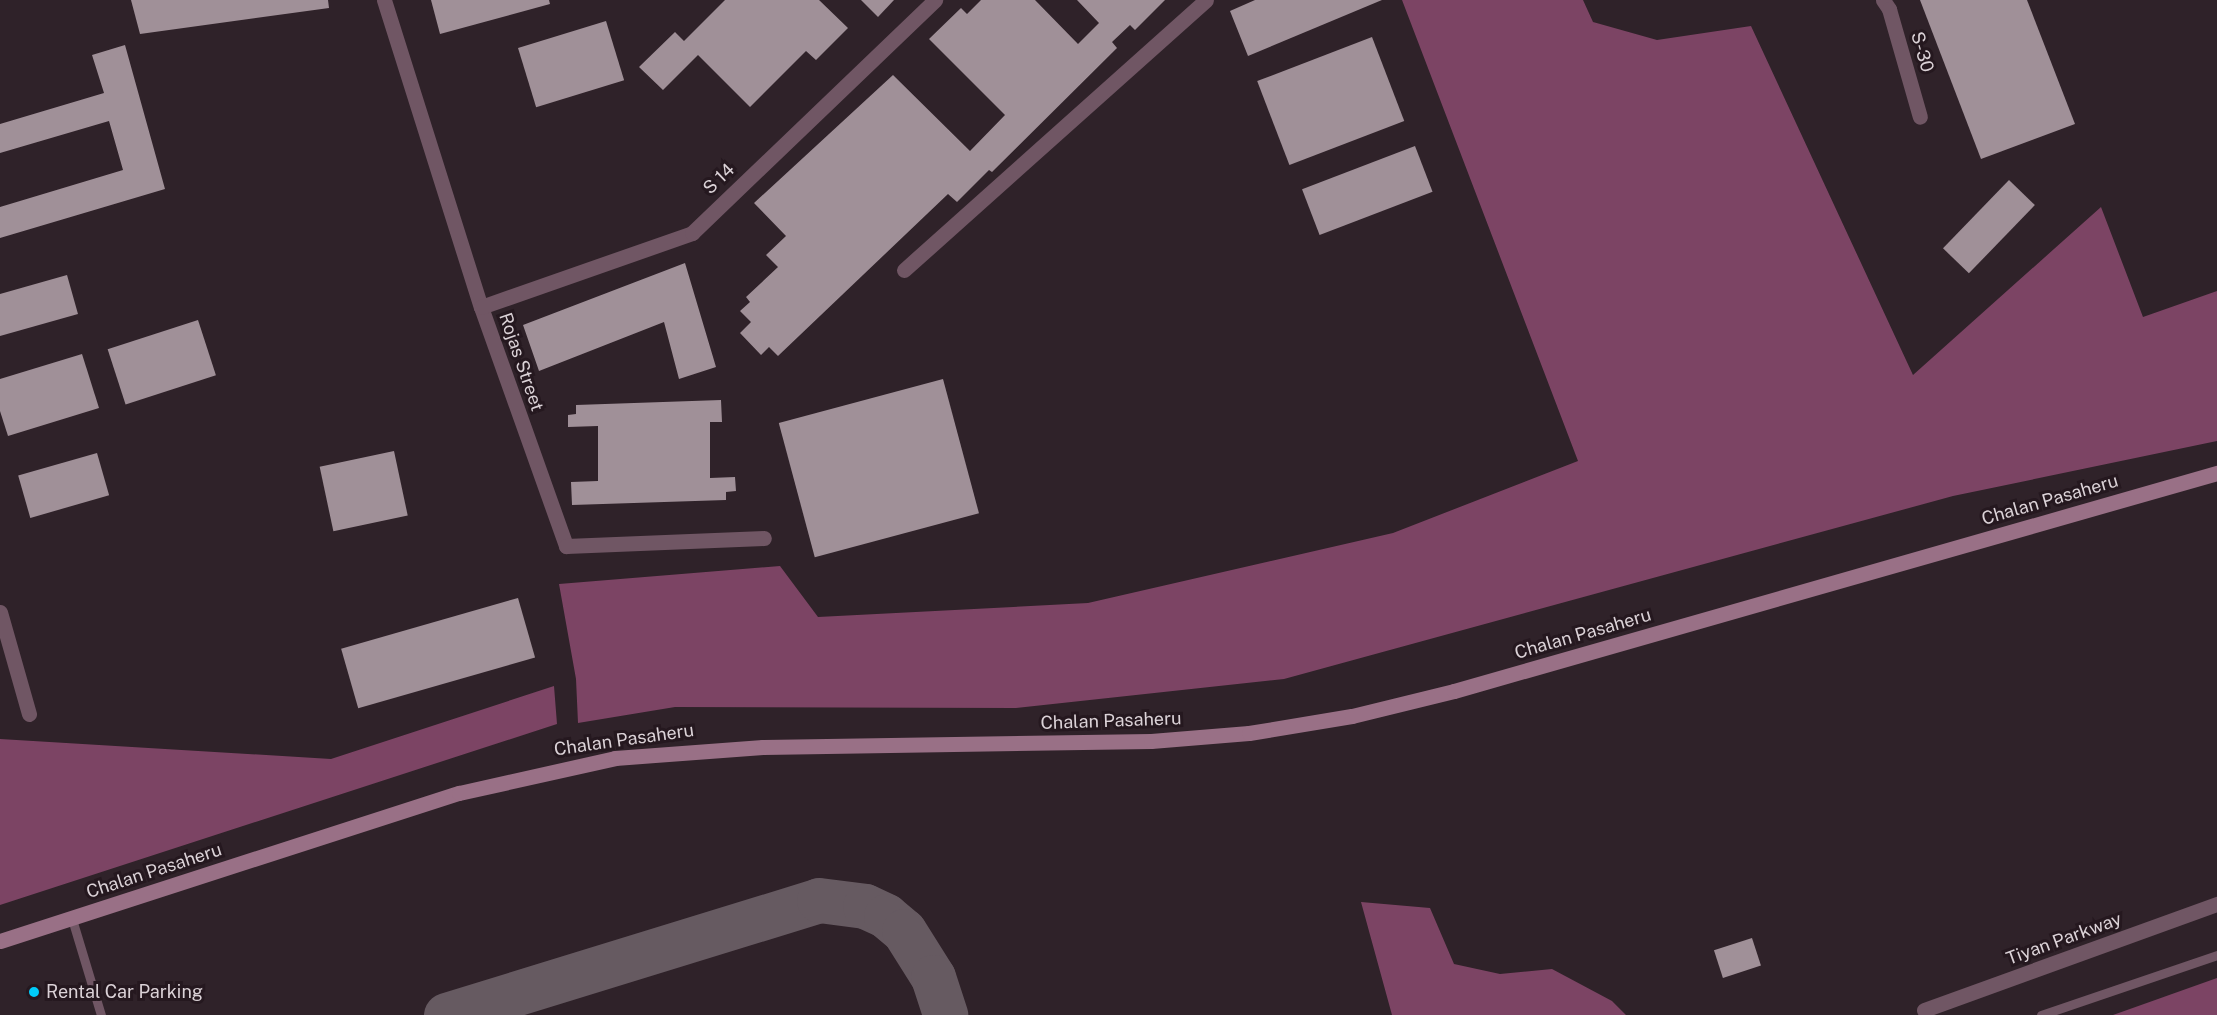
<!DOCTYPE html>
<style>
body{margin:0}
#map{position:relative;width:2217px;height:1015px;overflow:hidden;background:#2f2229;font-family:"Public Sans",sans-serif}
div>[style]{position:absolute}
.forest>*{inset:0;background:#7c4464}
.taxiway>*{height:45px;margin:-22.5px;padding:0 22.5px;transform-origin:22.5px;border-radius:22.5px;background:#665a61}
.building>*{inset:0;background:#a09098;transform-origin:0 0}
.service>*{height:9px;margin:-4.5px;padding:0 4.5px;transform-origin:4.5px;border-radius:4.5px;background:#705664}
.minor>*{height:15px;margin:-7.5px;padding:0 7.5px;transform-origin:7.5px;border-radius:7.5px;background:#705664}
.secondary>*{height:15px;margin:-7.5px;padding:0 7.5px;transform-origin:7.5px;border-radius:7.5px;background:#997086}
.dots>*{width:16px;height:16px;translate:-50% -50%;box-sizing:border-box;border:3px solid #25181f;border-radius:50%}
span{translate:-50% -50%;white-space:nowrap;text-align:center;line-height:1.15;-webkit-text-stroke:6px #25181f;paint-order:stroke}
.street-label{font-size:18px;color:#dbd2d7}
.poi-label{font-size:18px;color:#dbd2d7}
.left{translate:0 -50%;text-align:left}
</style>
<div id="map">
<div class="forest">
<i style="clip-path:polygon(1402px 0,1583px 0,1593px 22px,1657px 40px,1751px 26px,1913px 375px,2101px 207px,2143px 317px,2217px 291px,2217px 441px,1953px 496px,1284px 679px,1016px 708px,675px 707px,578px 723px,576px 679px,559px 584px,780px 566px,818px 617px,1088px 603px,1393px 533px,1578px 461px)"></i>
<i style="clip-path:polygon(554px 686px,557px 724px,0 905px,0 739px,331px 759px)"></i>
<i style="clip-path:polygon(1361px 902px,1430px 908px,1454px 964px,1500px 974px,1552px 969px,1612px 1001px,1626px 1015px,1392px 1015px)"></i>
<i style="clip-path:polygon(2217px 978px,2217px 1015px,2113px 1015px)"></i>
</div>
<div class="taxiway">
<i style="left:446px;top:1015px;width:390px;rotate:-17.1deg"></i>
<i style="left:819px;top:900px;width:46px;rotate:7.4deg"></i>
<i style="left:865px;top:906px;width:23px;rotate:25deg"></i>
<i style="left:886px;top:916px;width:23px;rotate:40deg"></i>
<i style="left:904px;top:931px;width:54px;rotate:57.8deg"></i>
<i style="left:933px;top:977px;width:40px;rotate:72deg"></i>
</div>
<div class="building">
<i style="clip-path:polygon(131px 0,328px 0,329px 8px,140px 34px)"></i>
<i style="clip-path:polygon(431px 0,549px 0,550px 4px,440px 34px)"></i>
<i style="clip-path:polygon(725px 0,819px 0,848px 28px,816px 60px,806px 51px,750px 107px,698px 55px,663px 90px,639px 67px,675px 32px,684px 41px)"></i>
<i style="clip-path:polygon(861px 0,894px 0,878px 17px)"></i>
<i style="clip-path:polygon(981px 0,1035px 0,1078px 44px,1099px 23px,1077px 0,1165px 0,1135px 30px,1130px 25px,1112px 42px,1117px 48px,992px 172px,989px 170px,957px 202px,948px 194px,778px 356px,769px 347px,761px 355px,740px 333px,751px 322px,740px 311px,750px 302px,746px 297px,778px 267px,766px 255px,786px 236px,754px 203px,893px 75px,970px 151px,1005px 115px,929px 39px,961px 8px,967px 14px)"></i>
<i style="clip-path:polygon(1255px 0,1382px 0,1248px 56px,1230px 11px)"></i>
<i style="clip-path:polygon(1920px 0,2027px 0,2075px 124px,1981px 159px)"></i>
<i style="left:606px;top:21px;width:62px;height:92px;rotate:73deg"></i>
<i style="left:1372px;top:37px;width:90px;height:123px;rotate:69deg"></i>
<i style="clip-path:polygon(125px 45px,165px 189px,0 238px,0 207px,123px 170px,109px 121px,0 153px,0 124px,104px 93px,92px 55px)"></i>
<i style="left:1415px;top:146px;width:49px;height:121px;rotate:69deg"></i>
<i style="left:2009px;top:180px;width:36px;height:95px;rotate:44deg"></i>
<i style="clip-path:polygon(685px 263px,716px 367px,679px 379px,664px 322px,539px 371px,523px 325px)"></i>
<i style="clip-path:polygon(67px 275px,78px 314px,0 336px,0 294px)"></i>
<i style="left:198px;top:320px;width:58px;height:95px;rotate:72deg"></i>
<i style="clip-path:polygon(82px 354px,99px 408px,8px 436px,0 411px,0 379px)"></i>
<i style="left:943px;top:379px;width:139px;height:170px;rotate:75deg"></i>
<i style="clip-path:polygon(721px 400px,722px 422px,710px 422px,710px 478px,735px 477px,736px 491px,726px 492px,726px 500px,572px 505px,571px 482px,598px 481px,598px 426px,568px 427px,568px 415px,576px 414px,576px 405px)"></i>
<i style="left:394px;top:451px;width:66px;height:76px;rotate:78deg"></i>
<i style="left:97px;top:453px;width:44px;height:82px;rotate:74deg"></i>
<i style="left:518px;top:598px;width:62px;height:184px;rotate:74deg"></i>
<i style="left:1752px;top:938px;width:29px;height:40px;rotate:72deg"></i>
</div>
<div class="service">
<i style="left:72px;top:919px;width:100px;rotate:73.2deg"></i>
<i style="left:2041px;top:1015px;width:186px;rotate:-18.8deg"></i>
</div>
<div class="minor">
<i style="left:384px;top:0;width:322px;rotate:72.5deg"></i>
<i style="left:481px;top:307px;width:254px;rotate:70.4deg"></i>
<i style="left:566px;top:546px;width:198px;rotate:-2.3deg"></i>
<i style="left:1883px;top:0;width:11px;rotate:56deg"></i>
<i style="left:1889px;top:9px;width:112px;rotate:74deg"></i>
<i style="left:904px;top:270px;width:405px;rotate:-41.8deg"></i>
<i style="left:481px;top:307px;width:224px;rotate:-19.3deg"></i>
<i style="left:692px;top:233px;width:337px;rotate:-43.8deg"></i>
<i style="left:0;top:612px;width:106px;rotate:74.1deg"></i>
<i style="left:1924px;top:1010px;width:312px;rotate:-19.9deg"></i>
</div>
<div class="secondary">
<i style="left:0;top:941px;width:482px;rotate:-17.9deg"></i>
<i style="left:459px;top:793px;width:160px;rotate:-12.6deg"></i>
<i style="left:615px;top:758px;width:148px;rotate:-4.3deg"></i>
<i style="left:763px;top:747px;width:388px;rotate:-0.9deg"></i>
<i style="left:1151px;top:741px;width:98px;rotate:-4.7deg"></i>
<i style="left:1249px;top:733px;width:104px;rotate:-9.4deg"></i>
<i style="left:1352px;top:716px;width:105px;rotate:-13.8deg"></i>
<i style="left:1454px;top:691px;width:794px;rotate:-15.95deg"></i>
</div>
<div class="dots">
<i style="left:34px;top:992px;background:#00cbf9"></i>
</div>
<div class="street-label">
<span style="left:1922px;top:52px;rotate:74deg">S-30</span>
<span style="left:719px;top:179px;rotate:-44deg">S 14</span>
<span style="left:521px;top:362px;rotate:71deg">Rojas Street</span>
<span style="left:2050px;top:500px;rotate:-16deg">Chalan Pasaheru</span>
<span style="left:1583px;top:634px;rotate:-16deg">Chalan Pasaheru</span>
<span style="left:1111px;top:721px;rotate:-2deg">Chalan Pasaheru</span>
<span style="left:624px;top:740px;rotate:-8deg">Chalan Pasaheru</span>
<span style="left:154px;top:871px;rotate:-18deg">Chalan Pasaheru</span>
<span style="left:2064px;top:939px;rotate:-20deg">Tiyan Parkway</span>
</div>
<div class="poi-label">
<span class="left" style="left:46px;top:992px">Rental Car Parking</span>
</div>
</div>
